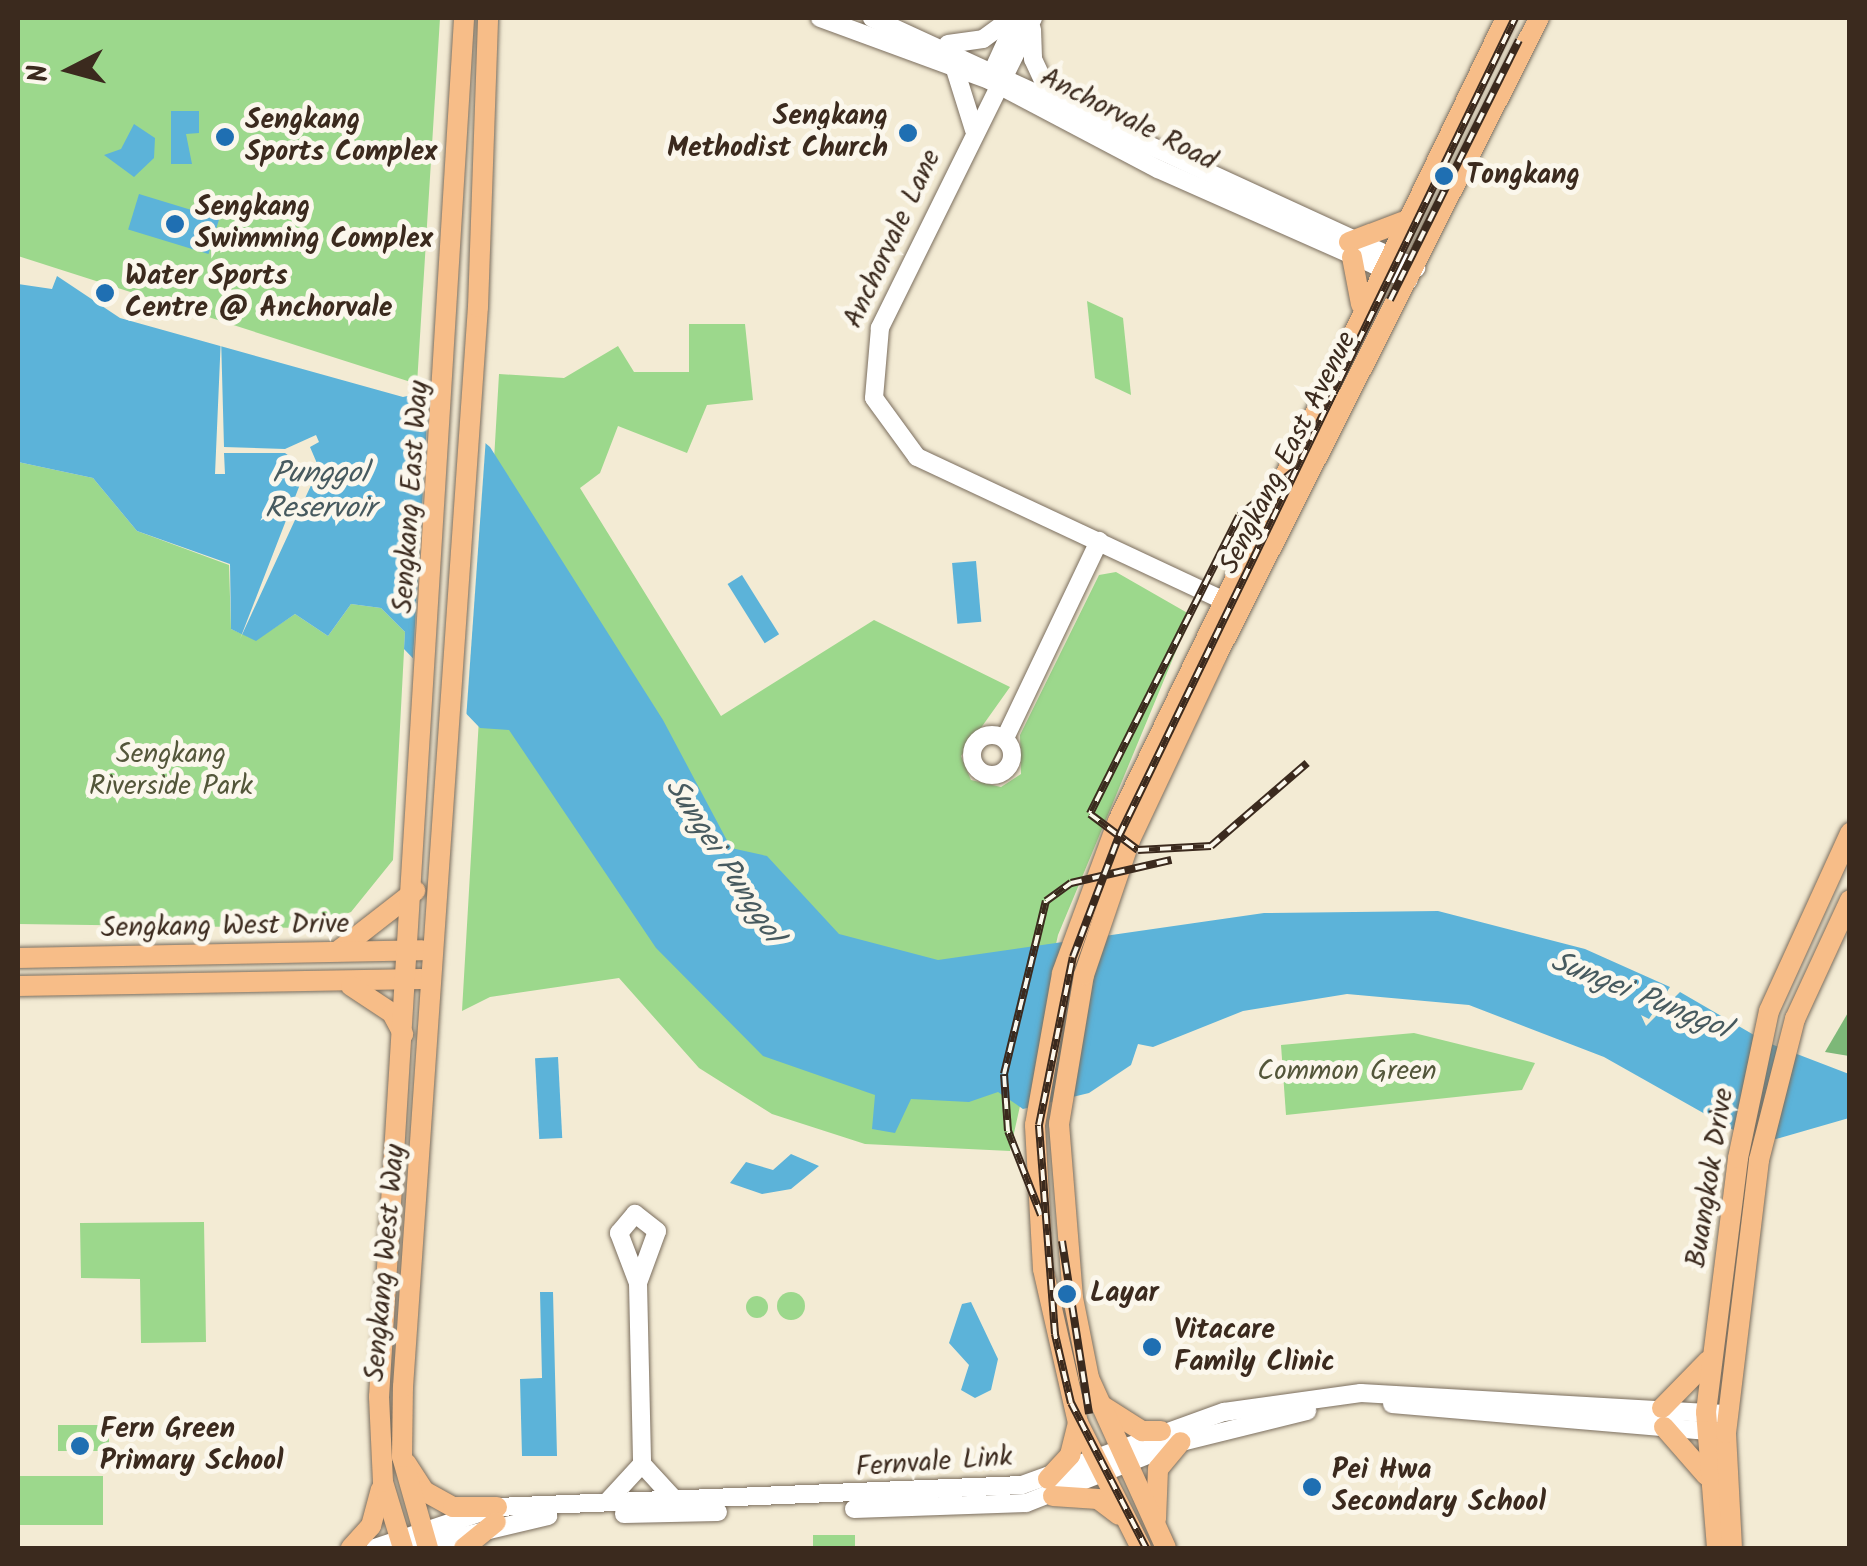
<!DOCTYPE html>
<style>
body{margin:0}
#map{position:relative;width:1867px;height:1566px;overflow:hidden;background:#f3ebd4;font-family:Kalam,sans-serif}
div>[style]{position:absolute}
.green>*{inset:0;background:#9cd88c;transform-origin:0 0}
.round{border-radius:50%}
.forest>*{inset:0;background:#7db878}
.water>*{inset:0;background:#5cb3d9;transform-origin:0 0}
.pier>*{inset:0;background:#f3ebd4}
.roads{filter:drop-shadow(0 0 2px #7b6e5e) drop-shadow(0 0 2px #7b6e5e)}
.minor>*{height:18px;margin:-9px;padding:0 9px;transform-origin:9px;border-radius:9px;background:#fff}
.minor>.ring{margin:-9px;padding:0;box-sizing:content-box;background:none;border:18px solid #fff;border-radius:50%}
.major>*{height:20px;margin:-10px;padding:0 10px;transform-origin:10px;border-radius:10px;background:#f7bd88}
.rail>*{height:8px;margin-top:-4px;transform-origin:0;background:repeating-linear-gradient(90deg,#fbf7ec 0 11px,#3b2a1e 0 22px);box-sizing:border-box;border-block:2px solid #3b2a1e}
.dots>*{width:28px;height:28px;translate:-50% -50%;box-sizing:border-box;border:5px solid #fbf7ec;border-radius:50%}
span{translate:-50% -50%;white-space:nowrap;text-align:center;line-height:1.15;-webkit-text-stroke:10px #fbf7ec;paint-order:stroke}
.poi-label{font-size:28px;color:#3b2a1e;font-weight:700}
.right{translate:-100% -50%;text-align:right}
.left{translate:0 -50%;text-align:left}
.street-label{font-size:28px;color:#3b2a1e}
.park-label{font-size:28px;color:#53563a}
.water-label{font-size:30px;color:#475a5f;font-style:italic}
.frame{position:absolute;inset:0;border:20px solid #3b2a1e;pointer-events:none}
.north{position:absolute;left:20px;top:20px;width:100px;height:100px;-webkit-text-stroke:8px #fbf7ec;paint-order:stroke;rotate:264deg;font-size:28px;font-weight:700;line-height:40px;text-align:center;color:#3b2a1e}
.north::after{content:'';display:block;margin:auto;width:35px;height:45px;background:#3b2a1e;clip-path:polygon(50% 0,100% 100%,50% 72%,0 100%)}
</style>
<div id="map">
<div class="green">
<i style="clip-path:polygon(18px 18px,440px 18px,417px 384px,18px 256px)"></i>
<i style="clip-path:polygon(1087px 301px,1123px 318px,1131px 395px,1095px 378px)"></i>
<i style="clip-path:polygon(689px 324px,745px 324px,753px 400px,707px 405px,687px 453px,618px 426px,600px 473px,580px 488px,721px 716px,874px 620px,1010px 687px,961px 756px,971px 780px,1001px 787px,1021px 774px,1020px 735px,1099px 575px,1116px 572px,1191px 615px,1058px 935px,1010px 1151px,865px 1144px,772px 1114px,699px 1068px,619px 978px,490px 997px,462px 1011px,499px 374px,564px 378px,618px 346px,634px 372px,689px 372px)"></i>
<i style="clip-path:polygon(18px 462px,93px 478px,137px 531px,229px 565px,231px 629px,256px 640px,295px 614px,328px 636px,351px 604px,381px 608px,405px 632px,393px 860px,351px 912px,307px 928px,18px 924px)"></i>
<i style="clip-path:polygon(1414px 1033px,1535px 1063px,1522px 1090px,1286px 1115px,1281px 1045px)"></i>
<i style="clip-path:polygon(204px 1222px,206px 1342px,141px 1343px,140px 1279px,81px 1278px,80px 1223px)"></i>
<i class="round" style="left:777px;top:1292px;width:28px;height:28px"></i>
<i class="round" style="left:746px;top:1296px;width:22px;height:22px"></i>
<i style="left:58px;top:1425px;width:51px;height:26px"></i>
<i style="left:18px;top:1476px;width:85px;height:49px"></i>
<i style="left:813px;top:1535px;width:42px;height:13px"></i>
</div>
<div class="forest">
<i style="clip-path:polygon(1849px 1011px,1849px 1056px,1825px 1052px)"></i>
</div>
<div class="water">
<i style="clip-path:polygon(171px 111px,199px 111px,199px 133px,186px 134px,192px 164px,171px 164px)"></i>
<i style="clip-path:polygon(134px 124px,155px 138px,154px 158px,134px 177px,104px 155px,121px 149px)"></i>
<i style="left:139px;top:194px;width:84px;height:37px;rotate:17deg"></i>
<i style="clip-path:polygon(57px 276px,120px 318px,403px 397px,425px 392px,490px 447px,663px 720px,731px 848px,767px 856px,839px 934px,938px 960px,1264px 913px,1438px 911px,1585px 949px,1670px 987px,1649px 1019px,1641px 1015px,1646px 1026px,1680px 992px,1766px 1042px,1849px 1074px,1849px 1118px,1776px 1139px,1737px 1132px,1604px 1057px,1469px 1005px,1347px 994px,1243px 1011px,1153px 1047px,1138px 1044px,1131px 1065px,1089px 1093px,1023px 1109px,998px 1092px,969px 1102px,911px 1099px,895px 1133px,872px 1129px,875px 1095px,763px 1056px,656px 948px,509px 730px,480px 728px,404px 649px,405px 632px,381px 608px,351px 604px,328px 636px,295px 614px,256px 641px,231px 629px,230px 564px,137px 531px,93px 478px,18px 462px,18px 284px,52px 289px)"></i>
<i style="left:976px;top:561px;width:61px;height:24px;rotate:85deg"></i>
<i style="left:742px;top:575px;width:70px;height:17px;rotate:58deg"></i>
<i style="left:558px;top:1057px;width:81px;height:23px;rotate:87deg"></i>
<i style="clip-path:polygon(791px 1154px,819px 1166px,791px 1189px,762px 1194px,730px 1183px,746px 1162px,773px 1170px)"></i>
<i style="clip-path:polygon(540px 1292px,553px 1292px,557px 1456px,522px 1456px,520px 1379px,542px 1378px)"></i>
<i style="clip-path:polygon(971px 1302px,998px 1359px,991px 1390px,975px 1398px,961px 1390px,969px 1365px,949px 1343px,962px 1304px)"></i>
</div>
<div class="pier">
<i style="clip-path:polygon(221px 336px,224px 447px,285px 449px,316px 435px,319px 442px,310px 447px,319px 468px,240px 639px,304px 474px,289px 472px,296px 461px,285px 453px,224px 453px,225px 474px,215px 474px)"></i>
<i style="clip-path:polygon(429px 388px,486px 437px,466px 720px,413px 659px)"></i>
</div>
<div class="roads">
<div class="minor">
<i style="left:820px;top:18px;width:180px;rotate:20.1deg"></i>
<i style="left:989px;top:80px;width:191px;rotate:27.8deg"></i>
<i style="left:1158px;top:169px;width:274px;rotate:23.9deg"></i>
<i style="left:872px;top:18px;width:599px;rotate:24.68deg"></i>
<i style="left:1033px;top:18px;width:346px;rotate:116.3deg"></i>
<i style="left:880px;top:328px;width:70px;rotate:94.9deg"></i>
<i style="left:874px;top:398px;width:73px;rotate:53.9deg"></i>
<i style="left:917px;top:457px;width:351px;rotate:25.1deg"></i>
<i style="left:1032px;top:29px;width:30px;rotate:88deg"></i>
<i style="left:1033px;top:59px;width:38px;rotate:65deg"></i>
<i style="left:948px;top:44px;width:35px;rotate:-8deg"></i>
<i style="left:983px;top:39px;width:36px;rotate:-36deg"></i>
<i style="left:954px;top:66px;width:67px;rotate:72.6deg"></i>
<i style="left:990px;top:77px;width:65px;rotate:-65.4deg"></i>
<i style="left:1007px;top:734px;width:214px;rotate:-64.5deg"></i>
<i class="ring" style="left:972px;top:735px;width:22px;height:22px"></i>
<i style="left:638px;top:1283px;width:55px;rotate:-69.9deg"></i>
<i style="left:657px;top:1231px;width:28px;rotate:-142deg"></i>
<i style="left:635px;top:1214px;width:25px;rotate:130deg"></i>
<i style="left:619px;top:1233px;width:53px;rotate:69.2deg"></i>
<i style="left:638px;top:1283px;width:181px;rotate:88.7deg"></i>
<i style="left:642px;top:1464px;width:49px;rotate:47.5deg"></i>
<i style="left:1392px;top:1404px;width:329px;rotate:4.9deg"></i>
<i style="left:607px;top:1502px;width:52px;rotate:-47.4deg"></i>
<i style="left:854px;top:1509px;width:172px;rotate:-2deg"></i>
<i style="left:1026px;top:1503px;width:167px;rotate:-21.5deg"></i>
<i style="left:1181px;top:1442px;width:130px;rotate:-13.8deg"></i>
<i style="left:624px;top:1514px;width:94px;rotate:-1.2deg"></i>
<i style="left:375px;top:1548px;width:129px;rotate:-18.6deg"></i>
<i style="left:497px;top:1507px;width:525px;rotate:-2.4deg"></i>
<i style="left:1022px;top:1485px;width:215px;rotate:-19.9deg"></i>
<i style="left:1224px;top:1412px;width:138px;rotate:-7.9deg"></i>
<i style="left:1361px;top:1393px;width:367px;rotate:3.3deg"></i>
<i style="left:413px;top:1548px;width:139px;rotate:-13.3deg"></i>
</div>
<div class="major">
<i style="left:1349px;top:242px;width:57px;rotate:-20.7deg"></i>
<i style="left:1352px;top:257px;width:48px;rotate:79.2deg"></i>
<i style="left:338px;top:951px;width:98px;rotate:-37.9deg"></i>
<i style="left:18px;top:958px;width:404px;rotate:-1.1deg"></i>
<i style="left:18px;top:986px;width:403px;rotate:-1deg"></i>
<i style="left:351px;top:986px;width:49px;rotate:33.4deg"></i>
<i style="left:392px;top:1013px;width:24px;rotate:62deg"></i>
<i style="left:1101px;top:1405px;width:49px;rotate:32.4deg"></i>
<i style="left:1142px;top:1431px;width:19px"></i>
<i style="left:1662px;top:1408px;width:66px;rotate:-45.6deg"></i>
<i style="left:1664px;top:1427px;width:64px;rotate:48.8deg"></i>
<i style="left:406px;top:1463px;width:33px;rotate:57deg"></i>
<i style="left:424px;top:1491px;width:33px;rotate:29deg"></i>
<i style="left:453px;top:1507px;width:44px"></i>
<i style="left:1048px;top:1479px;width:33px;rotate:-47deg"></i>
<i style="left:1070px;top:1455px;width:33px;rotate:-76deg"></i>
<i style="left:1053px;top:1496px;width:45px;rotate:3.8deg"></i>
<i style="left:1098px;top:1499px;width:26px;rotate:37deg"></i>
<i style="left:1156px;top:1519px;width:50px;rotate:-87.7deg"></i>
<i style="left:1158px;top:1469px;width:35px;rotate:-50deg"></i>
<i style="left:351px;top:1548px;width:30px;rotate:-48deg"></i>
<i style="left:371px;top:1526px;width:38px;rotate:-75deg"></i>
<i style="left:403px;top:1548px;width:69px;rotate:-106.9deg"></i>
<i style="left:383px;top:1482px;width:85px;rotate:-92.7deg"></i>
<i style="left:379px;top:1397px;width:1382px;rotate:-86.47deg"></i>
<i style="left:428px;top:1548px;width:95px;rotate:-105.9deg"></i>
<i style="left:402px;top:1457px;width:70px;rotate:-89.2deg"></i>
<i style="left:403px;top:1387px;width:1083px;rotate:-86.03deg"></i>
<i style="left:478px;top:307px;width:289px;rotate:-88deg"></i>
<i style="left:464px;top:1548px;width:41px;rotate:-39.1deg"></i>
<i style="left:1141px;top:1548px;width:140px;rotate:-116.7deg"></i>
<i style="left:1078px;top:1423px;width:158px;rotate:-102.8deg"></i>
<i style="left:1043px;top:1269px;width:144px;rotate:-93.2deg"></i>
<i style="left:1035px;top:1125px;width:154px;rotate:-79.9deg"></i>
<i style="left:1062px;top:973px;width:162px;rotate:-69.8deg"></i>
<i style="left:1118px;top:821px;width:892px;rotate:-64.21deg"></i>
<i style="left:1166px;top:1548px;width:187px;rotate:-114.4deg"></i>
<i style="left:1089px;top:1378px;width:82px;rotate:-101.3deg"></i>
<i style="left:1073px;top:1298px;width:175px;rotate:-94.6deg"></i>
<i style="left:1059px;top:1124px;width:151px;rotate:-80.5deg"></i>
<i style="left:1084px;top:975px;width:143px;rotate:-71.2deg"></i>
<i style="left:1130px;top:840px;width:204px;rotate:-64.8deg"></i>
<i style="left:1217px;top:655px;width:714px;rotate:-63.18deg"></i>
<i style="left:1717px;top:1548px;width:136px;rotate:-94.6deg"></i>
<i style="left:1706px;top:1412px;width:256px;rotate:-82.8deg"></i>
<i style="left:1738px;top:1158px;width:150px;rotate:-78.1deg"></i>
<i style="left:1769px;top:1011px;width:196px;rotate:-65.5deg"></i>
<i style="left:1732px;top:1548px;width:115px;rotate:-93deg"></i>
<i style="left:1726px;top:1433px;width:275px;rotate:-83.1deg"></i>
<i style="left:1759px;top:1160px;width:146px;rotate:-75.7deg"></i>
<i style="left:1795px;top:1019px;width:131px;rotate:-65.2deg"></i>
</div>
</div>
<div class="rail">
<i style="left:1390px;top:300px;width:290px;rotate:-63.6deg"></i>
<i style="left:1295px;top:470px;width:72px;rotate:140.6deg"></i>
<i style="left:1239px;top:516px;width:333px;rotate:116.6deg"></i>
<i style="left:1090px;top:814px;width:60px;rotate:36.9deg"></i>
<i style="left:1138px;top:850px;width:73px;rotate:-3.1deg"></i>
<i style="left:1211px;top:846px;width:127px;rotate:-40.8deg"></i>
<i style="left:1041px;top:1215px;width:90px;rotate:-111.4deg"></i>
<i style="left:1008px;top:1131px;width:57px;rotate:-94deg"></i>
<i style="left:1004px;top:1074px;width:178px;rotate:-76.4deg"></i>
<i style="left:1046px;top:901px;width:31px;rotate:-36deg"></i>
<i style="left:1071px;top:883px;width:103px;rotate:-13deg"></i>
<i style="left:1062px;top:1241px;width:175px;rotate:81.1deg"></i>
<i style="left:1146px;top:1548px;width:163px;rotate:-117.3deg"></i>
<i style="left:1071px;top:1403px;width:71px;rotate:-103.1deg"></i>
<i style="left:1055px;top:1334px;width:210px;rotate:-94.4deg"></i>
<i style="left:1039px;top:1125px;width:171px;rotate:-78.6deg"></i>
<i style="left:1073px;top:957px;width:129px;rotate:-69.2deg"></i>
<i style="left:1119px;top:836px;width:909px;rotate:-64.17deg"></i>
</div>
<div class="dots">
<i style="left:908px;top:133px;background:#1f6fb2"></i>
<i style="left:225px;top:137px;background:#1f6fb2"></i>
<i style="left:1444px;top:176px;background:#1f6fb2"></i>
<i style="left:175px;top:224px;background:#1f6fb2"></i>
<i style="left:105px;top:293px;background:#1f6fb2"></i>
<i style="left:1067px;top:1294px;background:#1f6fb2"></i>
<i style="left:1152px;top:1347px;background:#1f6fb2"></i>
<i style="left:80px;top:1446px;background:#1f6fb2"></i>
<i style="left:1312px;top:1487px;background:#1f6fb2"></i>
</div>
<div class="poi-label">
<span class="right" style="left:888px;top:133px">Sengkang<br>Methodist Church</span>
<span class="left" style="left:245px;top:137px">Sengkang<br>Sports Complex</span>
<span class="left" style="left:1466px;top:176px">Tongkang</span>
<span class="left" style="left:195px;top:224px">Sengkang<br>Swimming Complex</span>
<span class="left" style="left:125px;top:293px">Water Sports<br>Centre @ Anchorvale</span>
<span class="left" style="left:1090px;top:1294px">Layar</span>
<span class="left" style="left:1174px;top:1347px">Vitacare<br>Family Clinic</span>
<span class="left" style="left:100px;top:1446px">Fern Green<br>Primary School</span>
<span class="left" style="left:1332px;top:1487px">Pei Hwa<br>Secondary School</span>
</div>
<div class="street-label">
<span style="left:1128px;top:120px;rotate:27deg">Anchorvale Road</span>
<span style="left:893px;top:239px;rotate:-65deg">Anchorvale Lane</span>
<span style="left:1289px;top:453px;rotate:-63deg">Sengkang East Avenue</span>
<span style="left:412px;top:497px;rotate:-86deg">Sengkang East Way</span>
<span style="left:225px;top:927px;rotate:-1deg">Sengkang West Drive</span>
<span style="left:1711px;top:1178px;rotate:-81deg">Buangkok Drive</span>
<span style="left:386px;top:1263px;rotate:-85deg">Sengkang West Way</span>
<span style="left:934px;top:1463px;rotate:-4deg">Fernvale Link</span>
</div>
<div class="park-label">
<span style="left:171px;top:771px">Sengkang<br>Riverside Park</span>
<span style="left:1347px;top:1072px">Common Green</span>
</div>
<div class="water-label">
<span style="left:320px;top:491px">Punggol<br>Reservoir</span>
<span style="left:723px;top:861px;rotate:57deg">Sungei Punggol</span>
<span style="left:1640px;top:996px;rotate:22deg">Sungei Punggol</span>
</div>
<div class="frame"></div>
<div class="north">N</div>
</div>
